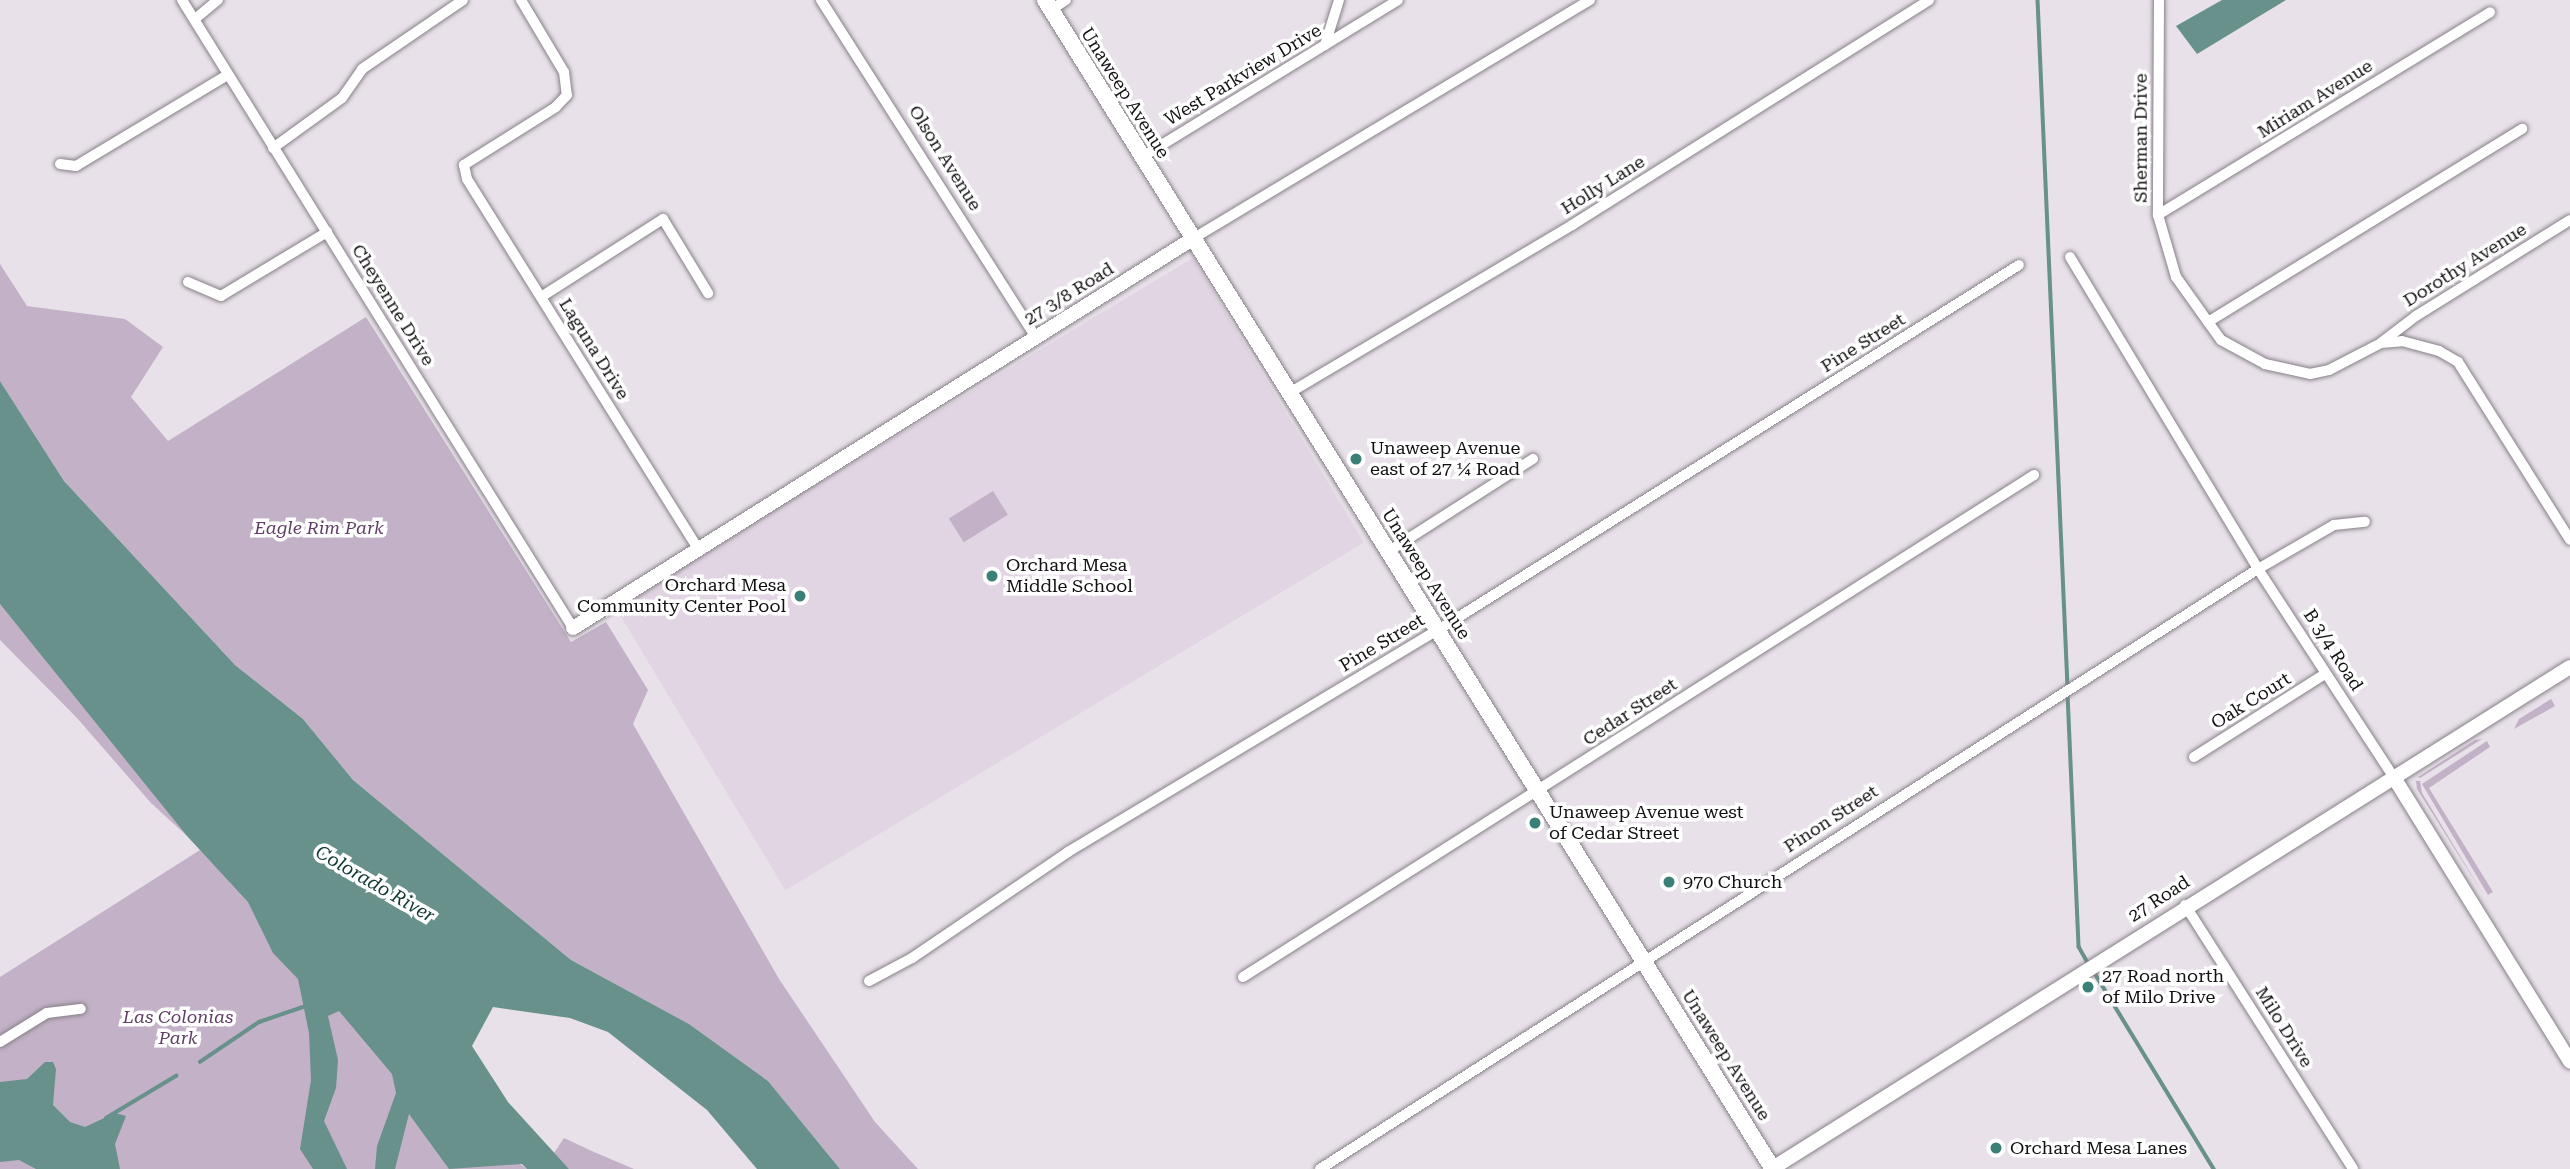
<!DOCTYPE html>
<meta charset="utf-8">
<style>
body{margin:0}
#map{position:relative;width:2570px;height:1169px;overflow:hidden;background:#e8e1e9;font-family:"Roboto Serif",serif}
div>[style]{position:absolute}
.built>*{inset:0;background:#e1d4e3;transform-origin:0 0}
.green>*{inset:0;background:#c3b1c7;transform-origin:0 0}
.water>*{inset:0;background:#67918a}
.stream>*{height:3.5px;margin:-1.75px;padding:0 1.75px;transform-origin:1.75px;border-radius:1.75px;background:#67918a}
.roads{filter:drop-shadow(0 0 2px #878088) drop-shadow(0 0 2px #878088)}
.minor>*{height:10px;margin:-5px;padding:0 5px;transform-origin:5px;border-radius:5px;background:#fff}
.tertiary>*{height:14px;margin:-7px;padding:0 7px;transform-origin:7px;border-radius:7px;background:#fff}
.secondary>*{height:16px;margin:-8px;padding:0 8px;transform-origin:8px;border-radius:8px;background:#fff}
.dots>*{width:19px;height:19px;translate:-50% -50%;box-sizing:border-box;border:4px solid #fff;border-radius:50%}
span{translate:-50% -50%;white-space:nowrap;text-align:center;line-height:1.15;-webkit-text-stroke:7px #fff;paint-order:stroke}
.street-label{font-size:18px;color:#131013}
.poi-label{font-size:18px;color:#131013}
.left{translate:0 -50%;text-align:left}
.right{translate:-100% -50%;text-align:right}
.park-label{font-size:18px;color:#603d66;font-style:italic}
.water-label{font-size:19px;color:#113a35;font-style:italic}
</style>
<div id="map">
<div class="built">
<i style="left:1193px;top:258px;width:332px;height:675px;rotate:59deg"></i>
</div>
<div class="green">
<i style="clip-path:polygon(0 264px,27px 306px,125px 319px,163px 347px,131px 397px,168px 441px,366px 317px,571px 642px,606px 622px,648px 690px,633px 724px,779px 979px,875px 1122px,918px 1169px,840px 1169px,768px 1081px,689px 1024px,571px 960px,353px 780px,303px 719px,235px 665px,64px 481px,0 381px)"></i>
<i style="left:993px;top:491px;width:28px;height:52px;rotate:58deg"></i>
<i style="clip-path:polygon(0 604px,138px 769px,187px 836px,151px 803px,77px 718px,0 640px)"></i>
<i style="clip-path:polygon(2551px 699px,2555px 706px,2514px 729px,2519px 719px)"></i>
<i style="clip-path:polygon(2482px 739px,2420px 778px,2418px 777px,2475px 740px)"></i>
<i style="clip-path:polygon(2487px 741px,2490px 747px,2429px 788px,2493px 892px,2488px 895px,2422px 784px)"></i>
<i style="clip-path:polygon(2416px 781px,2420px 781px,2422px 793px,2485px 897px,2417px 789px)"></i>
<i style="clip-path:polygon(200px 850px,462px 1121px,527px 1169px,0 1169px,0 977px)"></i>
<i style="clip-path:polygon(564px 1138px,594px 1152px,634px 1169px,569px 1169px,554px 1153px)"></i>
</div>
<div class="water">
<i style="clip-path:polygon(2222px 0,2286px 0,2197px 54px,2176px 26px)"></i>
<i style="clip-path:polygon(0 381px,64px 481px,235px 665px,303px 719px,353px 780px,571px 960px,689px 1024px,768px 1081px,840px 1169px,757px 1169px,707px 1110px,608px 1032px,570px 1018px,493px 1007px,472px 1046px,508px 1102px,569px 1169px,527px 1169px,522px 1164px,449px 1169px,409px 1114px,395px 1169px,375px 1169px,377px 1146px,396px 1093px,392px 1074px,339px 1011px,328px 1016px,338px 1060px,336px 1088px,324px 1121px,347px 1169px,313px 1169px,300px 1149px,311px 1080px,309px 1033px,298px 979px,273px 953px,248px 902px,187px 836px,0 604px)"></i>
<i style="clip-path:polygon(45px 1062px,53px 1062px,56px 1069px,53px 1105px,70px 1122px,85px 1127px,115px 1113px,126px 1116px,115px 1144px,120px 1169px,36px 1169px,19px 1160px,0 1162px,0 1082px,27px 1079px)"></i>
</div>
<div class="stream">
<i style="left:2038px;top:0;width:688px;rotate:87.5deg"></i>
<i style="left:2068px;top:694px;width:253px;rotate:87.5deg"></i>
<i style="left:2079px;top:947px;width:20px;rotate:60deg"></i>
<i style="left:2093px;top:970px;width:233px;rotate:58.7deg"></i>
<i style="left:200px;top:1062px;width:71px;rotate:-34.1deg"></i>
<i style="left:259px;top:1022px;width:46px;rotate:-18.8deg"></i>
<i style="left:106px;top:1118px;width:82px;rotate:-31deg"></i>
</div>
<div class="roads">
<div class="minor">
<i style="left:182px;top:0;width:740px;rotate:58.09deg"></i>
<i style="left:521px;top:0;width:84px;rotate:59.2deg"></i>
<i style="left:564px;top:72px;width:23px;rotate:83deg"></i>
<i style="left:567px;top:95px;width:16px;rotate:133deg"></i>
<i style="left:556px;top:107px;width:109px;rotate:147.8deg"></i>
<i style="left:464px;top:165px;width:14px;rotate:78deg"></i>
<i style="left:467px;top:179px;width:438px;rotate:58deg"></i>
<i style="left:821px;top:0;width:400px;rotate:57.5deg"></i>
<i style="left:2159px;top:0;width:215px;rotate:90.3deg"></i>
<i style="left:2158px;top:215px;width:65px;rotate:73.8deg"></i>
<i style="left:2176px;top:277px;width:77px;rotate:54.5deg"></i>
<i style="left:2221px;top:340px;width:50px;rotate:28.6deg"></i>
<i style="left:2265px;top:364px;width:46px;rotate:12.5deg"></i>
<i style="left:2310px;top:374px;width:19px;rotate:-12deg"></i>
<i style="left:2329px;top:370px;width:59px;rotate:-27.4deg"></i>
<i style="left:2381px;top:343px;width:21px;rotate:-5deg"></i>
<i style="left:2402px;top:341px;width:38px;rotate:15deg"></i>
<i style="left:2439px;top:351px;width:22px;rotate:30deg"></i>
<i style="left:2458px;top:362px;width:210px;rotate:57.8deg"></i>
<i style="left:1051px;top:10px;width:18px;rotate:-34deg"></i>
<i style="left:195px;top:19px;width:30px;rotate:-40deg"></i>
<i style="left:1325px;top:45px;width:47px;rotate:-72.7deg"></i>
<i style="left:273px;top:148px;width:85px;rotate:-35.9deg"></i>
<i style="left:342px;top:98px;width:35px;rotate:-55deg"></i>
<i style="left:362px;top:69px;width:122px;rotate:-34.3deg"></i>
<i style="left:1142px;top:157px;width:300px;rotate:-31.5deg"></i>
<i style="left:60px;top:164px;width:16px;rotate:7deg"></i>
<i style="left:76px;top:166px;width:175px;rotate:-31deg"></i>
<i style="left:2158px;top:215px;width:389px;rotate:-31.4deg"></i>
<i style="left:1194px;top:238px;width:462px;rotate:-31deg"></i>
<i style="left:2070px;top:257px;width:364px;rotate:58.9deg"></i>
<i style="left:2258px;top:569px;width:247px;rotate:56.9deg"></i>
<i style="left:188px;top:282px;width:36px;rotate:23deg"></i>
<i style="left:221px;top:296px;width:124px;rotate:-31.1deg"></i>
<i style="left:541px;top:297px;width:145px;rotate:-32.6deg"></i>
<i style="left:663px;top:219px;width:87px;rotate:58.7deg"></i>
<i style="left:2208px;top:322px;width:369px;rotate:-31.6deg"></i>
<i style="left:2382px;top:342px;width:43px;rotate:-37.4deg"></i>
<i style="left:2416px;top:316px;width:181px;rotate:-31.9deg"></i>
<i style="left:1291px;top:392px;width:327px;rotate:-30.7deg"></i>
<i style="left:1572px;top:225px;width:422px;rotate:-32.2deg"></i>
<i style="left:1389px;top:551px;width:171px;rotate:-32.6deg"></i>
<i style="left:2194px;top:757px;width:155px;rotate:-32.4deg"></i>
<i style="left:2185px;top:905px;width:313px;rotate:57.5deg"></i>
<i style="left:1243px;top:977px;width:937px;rotate:-32.4deg"></i>
<i style="left:869px;top:981px;width:49px;rotate:-28.1deg"></i>
<i style="left:912px;top:958px;width:189px;rotate:-34.2deg"></i>
<i style="left:1068px;top:852px;width:431px;rotate:-31deg"></i>
<i style="left:1438px;top:630px;width:686px;rotate:-32.14deg"></i>
<i style="left:0;top:1042px;width:55px;rotate:-31.7deg"></i>
<i style="left:47px;top:1013px;width:34px;rotate:-7deg"></i>
<i style="left:1320px;top:1169px;width:1113px;rotate:-32.61deg"></i>
<i style="left:2258px;top:569px;width:88px;rotate:-30.1deg"></i>
<i style="left:2334px;top:525px;width:31px;rotate:-6deg"></i>
</div>
<div class="tertiary">
<i style="left:573px;top:628px;width:733px;rotate:-32.13deg"></i>
<i style="left:2393px;top:776px;width:336px;rotate:58.2deg"></i>
<i style="left:1773px;top:1168px;width:941px;rotate:-32.15deg"></i>
</div>
<div class="secondary">
<i style="left:1045px;top:0;width:1377px;rotate:58.09deg"></i>
</div>
</div>
<div class="dots">
<i style="left:1356px;top:459px;background:#3b8077"></i>
<i style="left:992px;top:576px;background:#3b8077"></i>
<i style="left:800px;top:596px;background:#3b8077"></i>
<i style="left:1535px;top:823px;background:#3b8077"></i>
<i style="left:1669px;top:882px;background:#3b8077"></i>
<i style="left:2088px;top:987px;background:#3b8077"></i>
<i style="left:1996px;top:1148px;background:#3b8077"></i>
</div>
<div class="street-label">
<span style="left:1243px;top:75px;rotate:-31deg">West Parkview Drive</span>
<span style="left:1125px;top:93px;rotate:58deg">Unaweep Avenue</span>
<span style="left:2315px;top:99px;rotate:-32deg">Miriam Avenue</span>
<span style="left:2141px;top:138px;rotate:-90deg">Sherman Drive</span>
<span style="left:945px;top:158px;rotate:58deg">Olson Avenue</span>
<span style="left:1603px;top:185px;rotate:-32deg">Holly Lane</span>
<span style="left:2465px;top:265px;rotate:-32deg">Dorothy Avenue</span>
<span style="left:1069px;top:294px;rotate:-32deg">27 3/8 Road</span>
<span style="left:393px;top:305px;rotate:58deg">Cheyenne Drive</span>
<span style="left:1863px;top:343px;rotate:-32deg">Pine Street</span>
<span style="left:594px;top:349px;rotate:58deg">Laguna Drive</span>
<span style="left:1426px;top:574px;rotate:58deg">Unaweep Avenue</span>
<span style="left:1382px;top:643px;rotate:-31deg">Pine Street</span>
<span style="left:2333px;top:650px;rotate:57deg">B 3/4 Road</span>
<span style="left:2251px;top:701px;rotate:-32deg">Oak Court</span>
<span style="left:1630px;top:712px;rotate:-33deg">Cedar Street</span>
<span style="left:1831px;top:819px;rotate:-33deg">Pinon Street</span>
<span style="left:2159px;top:899px;rotate:-33deg">27 Road</span>
<span style="left:2284px;top:1027px;rotate:58deg">Milo Drive</span>
<span style="left:1726px;top:1055px;rotate:58deg">Unaweep Avenue</span>
</div>
<div class="poi-label">
<span class="left" style="left:1370px;top:459px">Unaweep Avenue<br>east of 27 ¼ Road</span>
<span class="left" style="left:1006px;top:576px">Orchard Mesa<br>Middle School</span>
<span class="right" style="left:786px;top:596px">Orchard Mesa<br>Community Center Pool</span>
<span class="left" style="left:1549px;top:823px">Unaweep Avenue west<br>of Cedar Street</span>
<span class="left" style="left:1683px;top:882px">970 Church</span>
<span class="left" style="left:2102px;top:987px">27 Road north<br>of Milo Drive</span>
<span class="left" style="left:2010px;top:1148px">Orchard Mesa Lanes</span>
</div>
<div class="park-label">
<span style="left:319px;top:528px">Eagle Rim Park</span>
<span style="left:178px;top:1028px">Las Colonias<br>Park</span>
</div>
<div class="water-label">
<span style="left:375px;top:884px;rotate:30deg">Colorado River</span>
</div>
</div>
